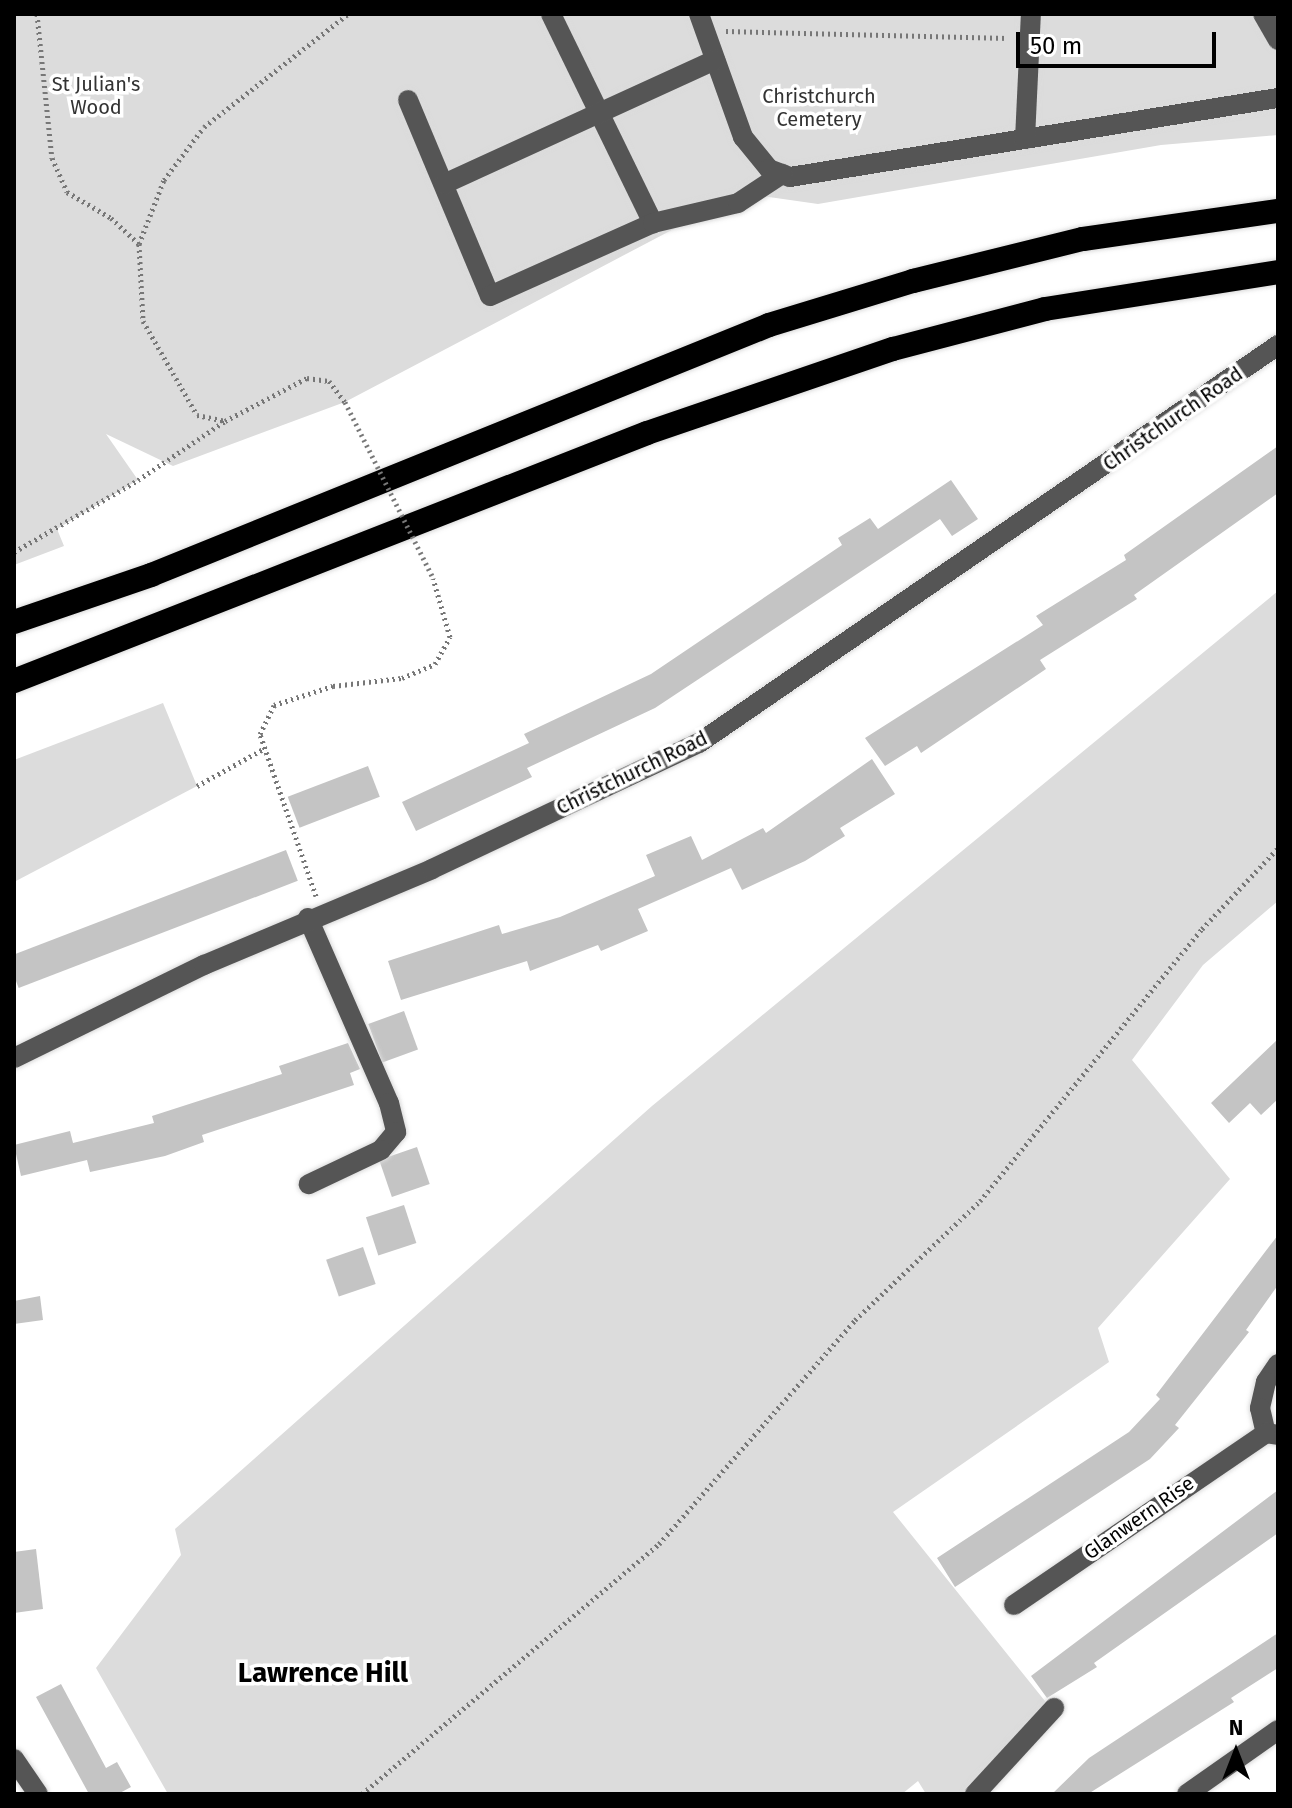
<!DOCTYPE html>
<style>
body{margin:0}
#map{position:relative;width:1292px;height:1808px;overflow:hidden;background:#fff;font-family:"Fira Sans",sans-serif}
div>[style]{position:absolute}
.green>*{inset:0;background:#dcdcdc}
.building>*{inset:0;background:#c4c4c4;transform-origin:0 0}
.path>*{height:5px;margin-top:-2.5px;transform-origin:0;background:repeating-linear-gradient(90deg,#777 0 2px,transparent 0 6px)}
.roads{filter:drop-shadow(0 0 2px #dbdbdb) drop-shadow(0 0 2px #dbdbdb)}
.minor>*{height:20px;margin:-10px;padding:0 10px;transform-origin:10px;border-radius:10px;background:#555}
.highway>*{height:24px;margin:-12px;padding:0 12px;transform-origin:12px;border-radius:12px;background:#000}
.path-bridge>*{height:5px;margin-top:-2.5px;transform-origin:0;background:repeating-linear-gradient(90deg,#777 0 2px,transparent 0 6px)}
span{translate:-50% -50%;white-space:nowrap;text-align:center;line-height:1.15;-webkit-text-stroke:7px #fff;paint-order:stroke}
.park-label{font-size:20px;color:#333}
.street-label{font-size:20px;color:#000}
.district-label{font-size:28px;color:#000;font-weight:700}
.frame{position:absolute;inset:0;border:16px solid #000;pointer-events:none}
.north{position:absolute;left:1196px;top:1712px;width:80px;height:80px;-webkit-text-stroke:6px #fff;paint-order:stroke;rotate:0deg;font-size:22px;font-weight:700;line-height:32px;text-align:center;color:#000}
.north::after{content:'';display:block;margin:auto;width:28px;height:36px;background:#000;clip-path:polygon(50% 0,100% 100%,50% 72%,0 100%)}
.scale{position:absolute;left:1016px;top:32px;width:200px;height:36px;box-sizing:border-box;border:4px solid #000;border-top:0;padding-left:10px;font-size:24px;line-height:28px;white-space:nowrap;color:#000;-webkit-text-stroke:6px #fff;paint-order:stroke}
</style>
<div id="map">
<div class="green">
<i style="clip-path:polygon(14px 14px,1278px 14px,1278px 135px,1161px 145px,818px 204px,742px 193px,345px 402px,173px 466px,106px 434px,138px 480px,57px 529px,64px 546px,14px 565px)"></i>
<i style="clip-path:polygon(1278px 591px,1278px 901px,1203px 965px,1132px 1060px,1230px 1179px,1098px 1328px,1109px 1362px,893px 1512px,1053px 1711px,977px 1794px,926px 1794px,918px 1781px,902px 1794px,168px 1794px,96px 1668px,181px 1555px,175px 1529px,652px 1106px)"></i>
<i style="clip-path:polygon(163px 703px,197px 786px,14px 882px,14px 760px)"></i>
</div>
<div class="building">
<i style="clip-path:polygon(1278px 446px,1278px 493px,1134px 595px,1137px 599px,1040px 660px,1046px 669px,921px 753px,917px 746px,885px 766px,865px 738px,1043px 625px,1036px 616px,1126px 560px,1124px 555px)"></i>
<i style="clip-path:polygon(951px 480px,978px 519px,952px 536px,940px 519px,655px 708px,527px 768px,532px 777px,416px 831px,402px 802px,529px 743px,524px 734px,651px 674px,842px 545px,838px 538px,870px 518px,878px 529px)"></i>
<i style="clip-path:polygon(872px 759px,895px 794px,840px 828px,845px 836px,805px 861px,742px 890px,731px 868px,638px 909px,648px 931px,601px 951px,598px 945px,530px 971px,527px 961px,401px 1000px,388px 961px,499px 925px,502px 934px,560px 917px,655px 876px,646px 855px,691px 836px,702px 860px,763px 828px,766px 833px)"></i>
<i style="left:368px;top:766px;width:33px;height:86px;rotate:69deg"></i>
<i style="left:286px;top:850px;width:33px;height:299px;rotate:69deg"></i>
<i style="left:404px;top:1011px;width:41px;height:38px;rotate:70deg"></i>
<i style="clip-path:polygon(1278px 1039px,1278px 1099px,1261px 1115px,1250px 1103px,1229px 1123px,1211px 1103px)"></i>
<i style="clip-path:polygon(348px 1043px,360px 1069px,350px 1073px,354px 1085px,202px 1135px,204px 1142px,165px 1156px,90px 1172px,87px 1160px,21px 1176px,14px 1145px,70px 1131px,73px 1143px,154px 1123px,152px 1116px,282px 1074px,279px 1066px)"></i>
<i style="left:417px;top:1147px;width:39px;height:40px;rotate:71deg"></i>
<i style="left:404px;top:1205px;width:40px;height:40px;rotate:72deg"></i>
<i style="clip-path:polygon(1278px 1235px,1278px 1285px,1246px 1330px,1249px 1332px,1175px 1425px,1179px 1428px,1150px 1459px,955px 1587px,937px 1558px,1129px 1432px,1160px 1399px,1156px 1395px)"></i>
<i style="left:363px;top:1247px;width:39px;height:39px;rotate:71deg"></i>
<i style="clip-path:polygon(40px 1296px,43px 1320px,14px 1324px,14px 1301px)"></i>
<i style="clip-path:polygon(1278px 1490px,1278px 1533px,1094px 1663px,1097px 1667px,1047px 1698px,1031px 1676px)"></i>
<i style="clip-path:polygon(36px 1549px,43px 1609px,14px 1613px,14px 1552px)"></i>
<i style="clip-path:polygon(1278px 1633px,1278px 1668px,1231px 1698px,1234px 1702px,1088px 1794px,1052px 1794px,1089px 1758px)"></i>
<i style="clip-path:polygon(61px 1684px,106px 1768px,117px 1762px,131px 1787px,118px 1794px,89px 1794px,36px 1697px)"></i>
</div>
<div class="path">
<i style="left:37px;top:14px;width:145px;rotate:84.1deg"></i>
<i style="left:52px;top:158px;width:37px;rotate:66deg"></i>
<i style="left:67px;top:192px;width:51px;rotate:30.6deg"></i>
<i style="left:111px;top:218px;width:38px;rotate:43deg"></i>
<i style="left:139px;top:244px;width:77px;rotate:87deg"></i>
<i style="left:143px;top:321px;width:108px;rotate:60.1deg"></i>
<i style="left:197px;top:415px;width:29px;rotate:12deg"></i>
<i style="left:726px;top:31px;width:282px;rotate:1.4deg"></i>
<i style="left:139px;top:244px;width:69px;rotate:-68.7deg"></i>
<i style="left:164px;top:180px;width:66px;rotate:-53deg"></i>
<i style="left:204px;top:127px;width:183px;rotate:-38.1deg"></i>
<i style="left:14px;top:552px;width:143px;rotate:-30.1deg"></i>
<i style="left:138px;top:480px;width:105px;rotate:-34.1deg"></i>
<i style="left:225px;top:421px;width:93px;rotate:-27.7deg"></i>
<i style="left:307px;top:378px;width:22px;rotate:8deg"></i>
<i style="left:329px;top:381px;width:26px;rotate:53deg"></i>
<i style="left:197px;top:786px;width:78px;rotate:-29.2deg"></i>
<i style="left:316px;top:896px;width:171px;rotate:-109.1deg"></i>
<i style="left:260px;top:734px;width:32px;rotate:-64deg"></i>
<i style="left:274px;top:705px;width:62px;rotate:-17.9deg"></i>
<i style="left:333px;top:686px;width:69px;rotate:-6.6deg"></i>
<i style="left:402px;top:678px;width:36px;rotate:-23deg"></i>
<i style="left:435px;top:664px;width:31px;rotate:-61deg"></i>
<i style="left:450px;top:637px;width:61px;rotate:-106.1deg"></i>
<i style="left:362px;top:1794px;width:388px;rotate:-40.1deg"></i>
<i style="left:659px;top:1544px;width:298px;rotate:-48.8deg"></i>
<i style="left:855px;top:1320px;width:173px;rotate:-43.6deg"></i>
<i style="left:980px;top:1201px;width:351px;rotate:-50.8deg"></i>
<i style="left:1202px;top:929px;width:111px;rotate:-46.8deg"></i>
</div>
<div class="roads">
<div class="minor">
<i style="left:551px;top:14px;width:233px;rotate:64deg"></i>
<i style="left:699px;top:14px;width:131px;rotate:70.3deg"></i>
<i style="left:743px;top:137px;width:41px;rotate:50.9deg"></i>
<i style="left:769px;top:169px;width:22px;rotate:21deg"></i>
<i style="left:790px;top:177px;width:494px;rotate:-9.2deg"></i>
<i style="left:1263px;top:14px;width:30px;rotate:60deg"></i>
<i style="left:408px;top:100px;width:212px;rotate:67.3deg"></i>
<i style="left:490px;top:296px;width:179px;rotate:-24.1deg"></i>
<i style="left:653px;top:223px;width:87px;rotate:-13.2deg"></i>
<i style="left:738px;top:203px;width:53px;rotate:-33.4deg"></i>
<i style="left:1025px;top:139px;width:125px;rotate:-87.3deg"></i>
<i style="left:444px;top:184px;width:298px;rotate:-24.6deg"></i>
<i style="left:308px;top:918px;width:202px;rotate:66.4deg"></i>
<i style="left:389px;top:1103px;width:30px;rotate:76deg"></i>
<i style="left:396px;top:1132px;width:23px;rotate:130deg"></i>
<i style="left:381px;top:1150px;width:80px;rotate:154.7deg"></i>
<i style="left:14px;top:1058px;width:212px;rotate:-26.1deg"></i>
<i style="left:204px;top:965px;width:247px;rotate:-22.8deg"></i>
<i style="left:432px;top:869px;width:295px;rotate:-25.3deg"></i>
<i style="left:699px;top:743px;width:703px;rotate:-34.5deg"></i>
<i style="left:1278px;top:1364px;width:22px;rotate:124deg"></i>
<i style="left:1266px;top:1382px;width:27px;rotate:103deg"></i>
<i style="left:1260px;top:1408px;width:26px;rotate:77deg"></i>
<i style="left:1266px;top:1433px;width:12px;rotate:9deg"></i>
<i style="left:1014px;top:1605px;width:305px;rotate:-34.3deg"></i>
<i style="left:14px;top:1759px;width:42px;rotate:55.6deg"></i>
<i style="left:975px;top:1794px;width:117px;rotate:-47.4deg"></i>
<i style="left:1187px;top:1794px;width:111px;rotate:-35.1deg"></i>
</div>
<div class="highway">
<i style="left:14px;top:622px;width:145px;rotate:-18.9deg"></i>
<i style="left:151px;top:575px;width:667px;rotate:-22.02deg"></i>
<i style="left:769px;top:325px;width:151px;rotate:-17deg"></i>
<i style="left:913px;top:281px;width:175px;rotate:-13.9deg"></i>
<i style="left:1083px;top:239px;width:197px;rotate:-8.2deg"></i>
<i style="left:14px;top:681px;width:680px;rotate:-21.39deg"></i>
<i style="left:647px;top:433px;width:260px;rotate:-18.9deg"></i>
<i style="left:893px;top:349px;width:157px;rotate:-14.7deg"></i>
<i style="left:1045px;top:309px;width:236px;rotate:-9deg"></i>
</div>
</div>
<div class="path-bridge">
<i style="left:345px;top:402px;width:197px;rotate:63.4deg"></i>
</div>
<div class="park-label">
<span style="left:96px;top:96px">St Julian's<br>Wood</span>
<span style="left:819px;top:108px">Christchurch<br>Cemetery</span>
</div>
<div class="street-label">
<span style="left:1173px;top:419px;rotate:-35deg">Christchurch Road</span>
<span style="left:632px;top:773px;rotate:-26deg">Christchurch Road</span>
<span style="left:1139px;top:1518px;rotate:-35deg">Glanwern Rise</span>
</div>
<div class="district-label">
<span style="left:323px;top:1673px">Lawrence Hill</span>
</div>
<div class="frame"></div>
<div class="north">N</div>
<div class="scale">50 m</div>
</div>
